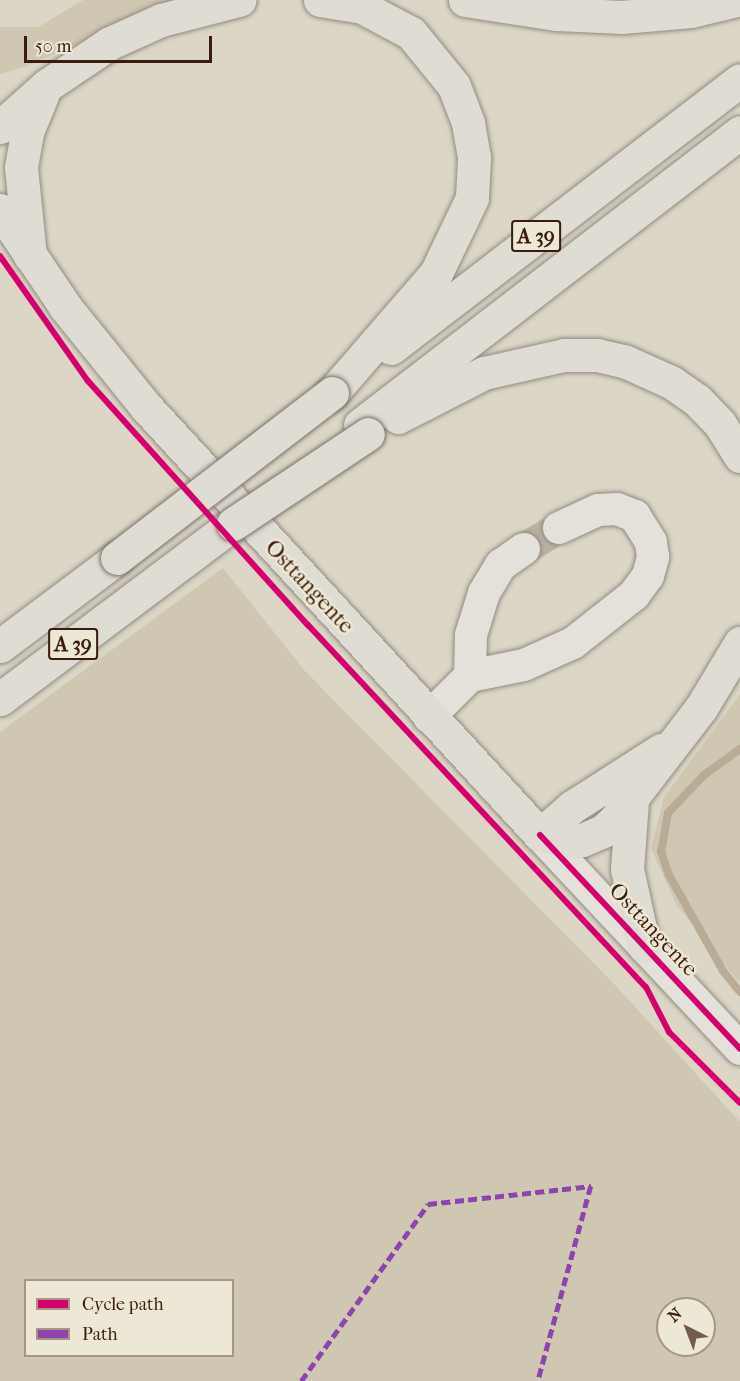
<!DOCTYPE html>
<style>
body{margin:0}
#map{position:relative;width:740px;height:1381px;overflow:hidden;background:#dbd6c6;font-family:"IM FELL French Canon",serif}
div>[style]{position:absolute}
.green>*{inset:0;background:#cfc7b1}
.stream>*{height:8px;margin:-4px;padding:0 4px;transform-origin:4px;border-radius:4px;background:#b9ab96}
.minor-tunnel>*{height:32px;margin-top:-16px;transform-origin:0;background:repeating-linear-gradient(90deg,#bbb1a1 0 32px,transparent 0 48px)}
.roads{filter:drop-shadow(0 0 2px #928b80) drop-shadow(0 0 2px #928b80)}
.minor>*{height:32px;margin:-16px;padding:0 16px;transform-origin:16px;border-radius:16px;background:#e4e1da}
.major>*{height:33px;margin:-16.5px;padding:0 16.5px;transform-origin:16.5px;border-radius:16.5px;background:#dfdcd3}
.highway>*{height:33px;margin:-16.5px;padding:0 16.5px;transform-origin:16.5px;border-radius:16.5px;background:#dfdcd3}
.bridges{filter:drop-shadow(0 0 2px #7a7268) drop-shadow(0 0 2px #7a7268)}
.highway-bridge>*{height:33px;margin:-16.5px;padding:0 16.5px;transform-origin:16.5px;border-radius:16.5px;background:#dfdcd3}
.quiet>*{height:4.5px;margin-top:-2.25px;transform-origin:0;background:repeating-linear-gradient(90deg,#8e44ad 0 9px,transparent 0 13.5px)}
.cycleway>*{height:6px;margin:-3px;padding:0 3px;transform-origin:3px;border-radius:3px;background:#d6006c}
span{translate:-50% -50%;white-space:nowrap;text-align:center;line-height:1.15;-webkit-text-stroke:5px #ede7d5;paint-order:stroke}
.shield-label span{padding:2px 4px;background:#ede7d5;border:2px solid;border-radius:4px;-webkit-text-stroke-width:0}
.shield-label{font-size:21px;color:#3b1b0b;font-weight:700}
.street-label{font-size:22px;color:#3b1b0b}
.legend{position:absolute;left:24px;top:1279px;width:210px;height:78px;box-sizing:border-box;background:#ede7d5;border:2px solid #a69584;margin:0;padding:8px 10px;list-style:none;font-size:18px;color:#3b1b0b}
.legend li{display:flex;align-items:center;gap:12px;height:30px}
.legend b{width:30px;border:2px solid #a69584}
.north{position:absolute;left:656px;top:1297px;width:60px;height:60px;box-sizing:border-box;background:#ede7d5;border:2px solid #a69584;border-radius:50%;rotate:318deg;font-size:16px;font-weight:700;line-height:24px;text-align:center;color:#3b1b0b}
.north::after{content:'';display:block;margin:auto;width:21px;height:27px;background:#735c4c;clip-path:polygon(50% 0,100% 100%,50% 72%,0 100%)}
.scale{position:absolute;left:24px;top:36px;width:188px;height:27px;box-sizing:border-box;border:3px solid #3b1b0b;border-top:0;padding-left:8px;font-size:18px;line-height:21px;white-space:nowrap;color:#3b1b0b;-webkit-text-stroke:4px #ede7d5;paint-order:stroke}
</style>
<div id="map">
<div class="green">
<i style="clip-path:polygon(83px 0,187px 0,162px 6px,25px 67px,0 74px,0 27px,38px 27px)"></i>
<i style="clip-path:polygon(evenodd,223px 568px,305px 671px,616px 986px,740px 1122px,740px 1381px,0 1381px,0 732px,223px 568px,26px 1280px,232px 1280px,232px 1356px,26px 1356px,26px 1280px,223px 568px,668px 1309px,704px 1309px,704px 1345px,668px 1345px,668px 1309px)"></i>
<i style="clip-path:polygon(740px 694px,740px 984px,676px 904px,651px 848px,664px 797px)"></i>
</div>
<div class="stream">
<i style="left:740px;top:749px;width:44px;rotate:144.2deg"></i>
<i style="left:704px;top:775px;width:52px;rotate:133.5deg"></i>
<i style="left:668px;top:813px;width:39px;rotate:100deg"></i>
<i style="left:661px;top:851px;width:25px;rotate:72deg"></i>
<i style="left:669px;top:875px;width:110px;rotate:60.6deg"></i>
<i style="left:723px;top:971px;width:27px;rotate:51deg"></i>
</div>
<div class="minor-tunnel">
<i style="left:524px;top:549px;width:41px;rotate:-31deg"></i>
</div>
<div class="roads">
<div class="minor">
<i style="left:470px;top:676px;width:41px;rotate:-88.6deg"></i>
<i style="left:471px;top:635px;width:44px;rotate:-72.8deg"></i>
<i style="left:484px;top:593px;width:33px;rotate:-59deg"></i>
<i style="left:501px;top:565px;width:28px;rotate:-35deg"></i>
<i style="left:429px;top:717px;width:58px;rotate:-45deg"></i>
<i style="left:470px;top:676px;width:55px;rotate:-11.5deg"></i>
<i style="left:524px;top:665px;width:54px;rotate:-24.2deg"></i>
<i style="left:573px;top:643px;width:78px;rotate:-38.2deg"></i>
<i style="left:634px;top:595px;width:24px;rotate:-54deg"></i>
<i style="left:648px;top:576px;width:20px;rotate:-75deg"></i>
<i style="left:653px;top:557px;width:15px;rotate:-98deg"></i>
<i style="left:651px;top:542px;width:31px;rotate:-122deg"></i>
<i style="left:635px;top:516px;width:19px;rotate:-159deg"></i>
<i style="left:617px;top:509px;width:19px;rotate:177deg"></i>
<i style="left:598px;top:510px;width:43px;rotate:155.2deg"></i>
<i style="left:540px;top:835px;width:293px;rotate:46.9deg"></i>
</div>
<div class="major">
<i style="left:0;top:210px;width:118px;rotate:56deg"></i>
<i style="left:66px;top:308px;width:129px;rotate:51deg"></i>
<i style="left:147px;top:408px;width:580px;rotate:47.37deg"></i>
</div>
<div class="highway">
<i style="left:320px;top:0;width:43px;rotate:9.5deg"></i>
<i style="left:362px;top:7px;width:55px;rotate:28deg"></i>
<i style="left:411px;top:33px;width:68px;rotate:50.9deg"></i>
<i style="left:454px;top:86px;width:40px;rotate:69deg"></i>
<i style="left:468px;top:123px;width:36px;rotate:80deg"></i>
<i style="left:474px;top:158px;width:40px;rotate:92.9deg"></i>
<i style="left:472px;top:198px;width:83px;rotate:115.6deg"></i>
<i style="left:436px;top:273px;width:159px;rotate:130.9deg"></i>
<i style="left:465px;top:0;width:93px;rotate:8.7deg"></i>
<i style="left:557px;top:14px;width:65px;rotate:2.6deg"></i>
<i style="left:622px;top:17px;width:69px;rotate:-5deg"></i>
<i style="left:691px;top:11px;width:46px;rotate:-13.7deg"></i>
<i style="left:0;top:127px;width:62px;rotate:-41.7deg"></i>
<i style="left:46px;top:86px;width:77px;rotate:-33.9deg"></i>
<i style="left:110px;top:43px;width:56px;rotate:-24.3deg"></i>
<i style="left:161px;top:20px;width:81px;rotate:-14.4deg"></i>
<i style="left:30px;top:256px;width:89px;rotate:-95.8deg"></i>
<i style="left:21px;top:167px;width:36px;rotate:-80deg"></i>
<i style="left:27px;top:132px;width:42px;rotate:-67.7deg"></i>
<i style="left:391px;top:348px;width:440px;rotate:-37.5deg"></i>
<i style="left:398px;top:417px;width:97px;rotate:-27.1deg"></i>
<i style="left:484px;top:373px;width:82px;rotate:-12.7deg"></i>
<i style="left:564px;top:355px;width:33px"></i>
<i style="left:597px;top:355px;width:28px;rotate:13deg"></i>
<i style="left:624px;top:361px;width:51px;rotate:24.1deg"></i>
<i style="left:671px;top:382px;width:32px;rotate:35deg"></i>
<i style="left:697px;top:400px;width:33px;rotate:46deg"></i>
<i style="left:720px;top:424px;width:38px;rotate:58deg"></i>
<i style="left:360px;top:425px;width:480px;rotate:-37.6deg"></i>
<i style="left:0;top:646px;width:146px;rotate:-36.9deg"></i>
<i style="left:0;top:699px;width:291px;rotate:-36.9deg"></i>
<i style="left:632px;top:801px;width:68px;rotate:94.2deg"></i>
<i style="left:627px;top:869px;width:79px;rotate:77.6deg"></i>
<i style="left:540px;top:835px;width:32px;rotate:13deg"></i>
<i style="left:571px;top:842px;width:11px;rotate:-10deg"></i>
<i style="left:582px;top:840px;width:23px;rotate:-23deg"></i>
<i style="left:603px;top:831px;width:16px;rotate:-43deg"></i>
<i style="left:615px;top:820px;width:141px;rotate:-52.5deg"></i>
<i style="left:701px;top:708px;width:76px;rotate:-59deg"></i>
<i style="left:540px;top:835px;width:43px;rotate:-41.2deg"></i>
<i style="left:572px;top:807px;width:106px;rotate:-32.6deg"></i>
</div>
</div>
<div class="bridges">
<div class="highway-bridge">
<i style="left:233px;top:524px;width:162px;rotate:-33.7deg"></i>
<i style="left:117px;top:558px;width:271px;rotate:-37.5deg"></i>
</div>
</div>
<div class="quiet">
<i style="left:301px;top:1381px;width:218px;rotate:-54.3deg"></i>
<i style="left:428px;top:1204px;width:164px;rotate:-6.3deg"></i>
<i style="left:591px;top:1186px;width:202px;rotate:105.2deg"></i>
</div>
<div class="cycleway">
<i style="left:0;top:256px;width:153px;rotate:54.9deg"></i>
<i style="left:88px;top:381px;width:329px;rotate:48deg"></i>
<i style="left:308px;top:625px;width:495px;rotate:47deg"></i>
<i style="left:646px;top:987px;width:51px;rotate:62.9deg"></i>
<i style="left:669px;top:1032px;width:100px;rotate:45deg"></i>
<i style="left:540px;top:835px;width:293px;rotate:46.9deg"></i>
</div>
<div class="shield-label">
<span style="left:536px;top:236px">A 39</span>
<span style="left:73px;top:644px">A 39</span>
</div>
<div class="street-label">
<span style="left:309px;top:587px;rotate:47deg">Osttangente</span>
<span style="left:653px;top:930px;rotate:47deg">Osttangente</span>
</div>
<ul class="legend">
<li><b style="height:8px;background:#d6006c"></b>Cycle path</li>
<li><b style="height:8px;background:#8e44ad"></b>Path</li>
</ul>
<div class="north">N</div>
<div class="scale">50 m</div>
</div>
